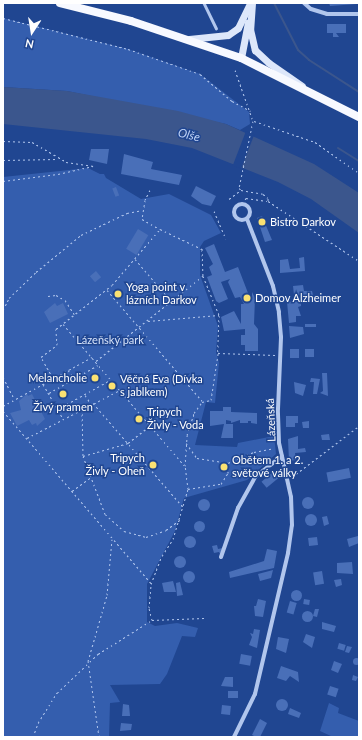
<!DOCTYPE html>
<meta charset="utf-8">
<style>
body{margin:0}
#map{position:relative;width:362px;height:740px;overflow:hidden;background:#204691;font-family:Lato,sans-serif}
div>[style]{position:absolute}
.green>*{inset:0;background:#345eae}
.water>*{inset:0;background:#3b568d}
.pier>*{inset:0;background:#204691;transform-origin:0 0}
.stream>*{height:2px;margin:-1px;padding:0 1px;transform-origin:1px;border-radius:1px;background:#3b568d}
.building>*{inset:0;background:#496fb8;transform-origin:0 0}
.round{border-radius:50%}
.path>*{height:1px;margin-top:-0.5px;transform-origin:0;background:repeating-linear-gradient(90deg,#b1c6ed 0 2px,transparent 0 5px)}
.lane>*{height:2.5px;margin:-1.25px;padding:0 1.25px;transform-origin:1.25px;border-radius:1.25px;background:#b1c6ed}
.street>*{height:4px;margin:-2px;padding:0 2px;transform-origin:2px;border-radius:2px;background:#b1c6ed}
.street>.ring{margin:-2px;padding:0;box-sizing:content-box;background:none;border:4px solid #b1c6ed;border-radius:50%}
.secondary>*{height:7px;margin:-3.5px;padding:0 3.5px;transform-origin:3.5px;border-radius:3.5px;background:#dde7fa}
.primary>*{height:8px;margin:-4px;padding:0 4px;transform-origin:4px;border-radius:4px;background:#f7f9ff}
.dots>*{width:11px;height:11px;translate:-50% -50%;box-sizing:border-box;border:2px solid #204691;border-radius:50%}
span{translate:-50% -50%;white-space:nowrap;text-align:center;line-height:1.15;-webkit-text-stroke:3px #204691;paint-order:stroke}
.poi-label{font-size:11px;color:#fff}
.left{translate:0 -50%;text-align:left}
.right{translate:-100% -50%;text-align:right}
.park-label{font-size:11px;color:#d7e3f9}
.street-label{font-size:11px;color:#fff}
.water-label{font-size:12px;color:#bdd0f4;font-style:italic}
.frame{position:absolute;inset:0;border:4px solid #fff;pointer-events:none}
.north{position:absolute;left:12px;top:12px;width:40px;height:40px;-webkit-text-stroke:3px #204691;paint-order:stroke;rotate:192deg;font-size:11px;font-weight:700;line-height:16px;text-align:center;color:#fff}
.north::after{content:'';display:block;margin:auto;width:14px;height:18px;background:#fff;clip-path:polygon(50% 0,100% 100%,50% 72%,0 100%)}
</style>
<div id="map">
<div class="green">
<i style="clip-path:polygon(3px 18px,128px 49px,200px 74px,249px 112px,250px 124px,240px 130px,226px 124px,67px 91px,3px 87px)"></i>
<i style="clip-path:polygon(88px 168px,100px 174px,104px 174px,106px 178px,141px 199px,169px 194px,211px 215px,221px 233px,204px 241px,200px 247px,200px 275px,218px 326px,216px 352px,219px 363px,215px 403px,206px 402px,195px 445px,237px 447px,238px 443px,274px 436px,276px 454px,247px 480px,184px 498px,175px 531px,147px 584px,147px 622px,155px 626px,177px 623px,198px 628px,195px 637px,182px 636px,167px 674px,160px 684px,110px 685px,120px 702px,110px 703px,109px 737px,3px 737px,3px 177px)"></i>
<i style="clip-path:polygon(329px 703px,339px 708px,338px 713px,359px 721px,359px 737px,333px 737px,320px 731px)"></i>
</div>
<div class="water">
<i style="clip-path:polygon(3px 87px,67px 91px,178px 111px,226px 124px,314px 164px,359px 193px,359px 233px,311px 199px,278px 182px,192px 148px,146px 139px,3px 124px)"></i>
</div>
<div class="pier">
<i style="left:246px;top:131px;width:9px;height:37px;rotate:21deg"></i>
</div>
<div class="stream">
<i style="left:274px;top:3px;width:53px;rotate:62.9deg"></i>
<i style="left:298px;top:50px;width:15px;rotate:42deg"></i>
<i style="left:309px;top:60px;width:59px;rotate:32.6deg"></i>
<i style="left:338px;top:148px;width:25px;rotate:32deg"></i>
</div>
<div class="building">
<i style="clip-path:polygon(329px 3px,357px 3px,357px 4px,330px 6px)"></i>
<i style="clip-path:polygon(327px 24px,346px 24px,346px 33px,336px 33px,339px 37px,333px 37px,333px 33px,327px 33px)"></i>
<i style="clip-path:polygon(91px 149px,109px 149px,107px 164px,89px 160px)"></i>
<i style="clip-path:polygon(124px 154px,153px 162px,151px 169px,182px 175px,179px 185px,121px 174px)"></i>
<i style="clip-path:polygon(196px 186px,216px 196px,211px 206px,202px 204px,191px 196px)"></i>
<i style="left:116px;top:187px;width:9px;height:4px;rotate:69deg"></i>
<i style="clip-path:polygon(262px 216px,272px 240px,265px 242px,257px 218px)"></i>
<i style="left:138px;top:229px;width:12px;height:23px;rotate:31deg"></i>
<i style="clip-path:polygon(214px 244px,225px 272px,238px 267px,248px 293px,252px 297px,252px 292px,255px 298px,254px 324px,258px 329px,258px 351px,245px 351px,245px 345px,241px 345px,241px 335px,245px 335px,245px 329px,224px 331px,221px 317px,234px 311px,241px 324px,241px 304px,244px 304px,240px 297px,235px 298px,228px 282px,230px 279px,221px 282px,228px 299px,219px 303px,216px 301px,207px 277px,212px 275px,209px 267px,213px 264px,205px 248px)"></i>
<i style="clip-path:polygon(304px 257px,305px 271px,280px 273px,280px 260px,288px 259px,290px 269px,300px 268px,299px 258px)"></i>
<i style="left:96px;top:271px;width:8px;height:8px;rotate:50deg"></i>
<i style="clip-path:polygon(303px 285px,304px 291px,312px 291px,313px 295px,294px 295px,293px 286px)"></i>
<i style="clip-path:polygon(301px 301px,301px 306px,298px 307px,301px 316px,296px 316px,296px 322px,289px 323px,287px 302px)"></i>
<i style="clip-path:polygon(55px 303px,57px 306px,63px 303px,68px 314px,50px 323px,44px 312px)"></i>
<i style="left:316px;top:324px;width:3px;height:11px;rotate:90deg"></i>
<i style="clip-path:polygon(289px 326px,303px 327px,304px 334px,290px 338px)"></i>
<i style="left:290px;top:349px;width:9px;height:9px"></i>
<i style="left:305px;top:349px;width:9px;height:8px"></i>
<i style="clip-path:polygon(322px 373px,327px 373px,328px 396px,320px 393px,323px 391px)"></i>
<i style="clip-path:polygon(311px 378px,320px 379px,317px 394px,313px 394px,314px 382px,310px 382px)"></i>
<i style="clip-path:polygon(294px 382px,306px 385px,303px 396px,295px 393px)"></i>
<i style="clip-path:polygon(27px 394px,28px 396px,32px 394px,45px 419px,37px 426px,36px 423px,32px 425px,29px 420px,17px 426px,10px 413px,21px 410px,19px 401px)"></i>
<i style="clip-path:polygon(223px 407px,231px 407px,231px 412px,257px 413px,257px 424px,251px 423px,251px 421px,248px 421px,248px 423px,240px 423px,240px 420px,231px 423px,231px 421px,226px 420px,226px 424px,233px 424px,233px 438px,221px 438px,224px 424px,210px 426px,210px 411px,223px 411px)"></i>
<i style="clip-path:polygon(286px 416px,298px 416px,298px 423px,295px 423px,295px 427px,286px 427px)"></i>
<i style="clip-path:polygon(309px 421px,309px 428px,303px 428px,302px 422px)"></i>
<i style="clip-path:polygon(329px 434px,330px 440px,322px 440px,321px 435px)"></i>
<i style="clip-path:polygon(298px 436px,298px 449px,305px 448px,306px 452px,295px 453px,296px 460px,289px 461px,288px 439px)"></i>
<i class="round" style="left:246px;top:456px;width:8px;height:8px"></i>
<i style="left:349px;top:468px;width:10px;height:23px;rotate:79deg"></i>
<i style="left:273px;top:472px;width:8px;height:15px;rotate:50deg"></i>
<i class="round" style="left:302px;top:497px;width:12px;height:12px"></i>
<i class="round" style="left:198px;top:499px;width:12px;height:12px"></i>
<i class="round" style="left:305px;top:514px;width:12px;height:12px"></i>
<i style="clip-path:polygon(327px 516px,329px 524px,324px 526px,322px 517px)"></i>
<i class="round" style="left:193.5px;top:520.5px;width:11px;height:11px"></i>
<i class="round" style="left:184px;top:536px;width:12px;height:12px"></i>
<i style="clip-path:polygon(358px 536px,359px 543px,349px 547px,347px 539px)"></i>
<i style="left:317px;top:537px;width:8px;height:9px;rotate:83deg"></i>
<i style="clip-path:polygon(217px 545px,218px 549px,223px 548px,220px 554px,219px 552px,214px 553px,212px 546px)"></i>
<i style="clip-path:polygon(267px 549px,277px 551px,274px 568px,230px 578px,229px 572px,264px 561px)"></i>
<i class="round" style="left:174px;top:556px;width:12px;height:12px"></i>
<i style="clip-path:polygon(352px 562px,353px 574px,337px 573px,337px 563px)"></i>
<i style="clip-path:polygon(273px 570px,271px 578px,260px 581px,258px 574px)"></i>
<i class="round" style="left:183px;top:571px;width:12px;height:12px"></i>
<i style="left:322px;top:571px;width:13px;height:9px;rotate:81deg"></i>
<i style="clip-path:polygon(341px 579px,342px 585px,336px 587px,334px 580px)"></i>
<i style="clip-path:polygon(173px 581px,176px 592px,164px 592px,162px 583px)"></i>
<i style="clip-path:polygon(180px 582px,183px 595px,177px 596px,176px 583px)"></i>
<i class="round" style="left:290.5px;top:589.5px;width:11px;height:11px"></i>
<i style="clip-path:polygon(258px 599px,266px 601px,263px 617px,255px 616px,254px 606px,256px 606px)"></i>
<i style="left:304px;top:599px;width:6px;height:5px;rotate:9deg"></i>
<i style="left:290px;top:601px;width:7px;height:12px;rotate:16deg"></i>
<i style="clip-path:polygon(315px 609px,319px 609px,317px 617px,313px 616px)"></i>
<i class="round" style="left:301.5px;top:610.5px;width:11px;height:11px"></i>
<i style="clip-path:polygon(322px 622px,336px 626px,334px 632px,322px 629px)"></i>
<i style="clip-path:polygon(254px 629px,260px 630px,257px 648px,249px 645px,252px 637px,250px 633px,253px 634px)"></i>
<i style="clip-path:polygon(306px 634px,315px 637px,312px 648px,303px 642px)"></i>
<i style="clip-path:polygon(278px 637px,289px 639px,286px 653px,276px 649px)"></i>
<i style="left:339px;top:643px;width:7px;height:6px;rotate:16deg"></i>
<i style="clip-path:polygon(347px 646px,352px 647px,349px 653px,345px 652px)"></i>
<i style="left:241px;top:654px;width:11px;height:10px;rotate:10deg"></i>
<i class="round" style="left:352.5px;top:657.5px;width:7px;height:7px"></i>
<i style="clip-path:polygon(334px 661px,342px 664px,338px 673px,331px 670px)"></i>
<i style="clip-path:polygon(281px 666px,298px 672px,299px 682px,290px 676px,286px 681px,277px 678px)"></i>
<i style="clip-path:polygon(353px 675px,358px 677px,356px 681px,352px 680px)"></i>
<i style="clip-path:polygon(225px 677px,233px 677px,233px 687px,221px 686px)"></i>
<i style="left:330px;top:686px;width:9px;height:9px;rotate:18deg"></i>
<i style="left:228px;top:691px;width:10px;height:7px"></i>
<i class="round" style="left:276px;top:699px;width:12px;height:12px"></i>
<i style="clip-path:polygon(123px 704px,129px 705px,130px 716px,122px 716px)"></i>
<i style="left:222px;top:705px;width:9px;height:9px;rotate:6deg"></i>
<i style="clip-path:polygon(290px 708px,301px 713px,299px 718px,288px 714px)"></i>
<i style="clip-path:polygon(260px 719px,267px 723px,260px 737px,256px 737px,252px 735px)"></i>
<i style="clip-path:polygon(121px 723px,132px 724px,131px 730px,120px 731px)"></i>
</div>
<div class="path">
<i style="left:3px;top:18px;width:129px;rotate:13.9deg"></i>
<i style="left:128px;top:49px;width:76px;rotate:19.1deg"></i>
<i style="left:200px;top:74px;width:42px;rotate:40.2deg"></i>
<i style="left:232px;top:101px;width:21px;rotate:28deg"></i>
<i style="left:235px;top:70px;width:54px;rotate:70.6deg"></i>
<i style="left:253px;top:121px;width:68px;rotate:101.8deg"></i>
<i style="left:239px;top:188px;width:3px;rotate:45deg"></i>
<i style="left:241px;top:190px;width:22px;rotate:10deg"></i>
<i style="left:263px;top:194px;width:6px;rotate:39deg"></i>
<i style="left:268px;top:198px;width:3px;rotate:90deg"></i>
<i style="left:268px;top:201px;width:109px;rotate:33.4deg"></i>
<i style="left:254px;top:121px;width:65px;rotate:19deg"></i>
<i style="left:315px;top:142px;width:54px;rotate:35.2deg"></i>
<i style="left:3px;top:141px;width:29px;rotate:2deg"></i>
<i style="left:32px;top:142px;width:39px;rotate:30deg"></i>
<i style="left:66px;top:162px;width:28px;rotate:8deg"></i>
<i style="left:3px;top:160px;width:54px;rotate:-1.1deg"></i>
<i style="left:3px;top:181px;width:55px;rotate:-7.3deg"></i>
<i style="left:58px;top:174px;width:36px;rotate:-13deg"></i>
<i style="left:150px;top:190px;width:11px;rotate:117deg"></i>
<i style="left:145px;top:200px;width:19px;rotate:99deg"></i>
<i style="left:142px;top:219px;width:20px;rotate:30deg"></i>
<i style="left:229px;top:199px;width:15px;rotate:-37deg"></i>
<i style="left:243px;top:204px;width:7px;rotate:-63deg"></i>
<i style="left:246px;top:198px;width:21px;rotate:8deg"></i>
<i style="left:214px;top:211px;width:30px;rotate:67deg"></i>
<i style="left:135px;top:259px;width:55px;rotate:49.4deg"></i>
<i style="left:107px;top:290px;width:146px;rotate:49.4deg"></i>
<i style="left:48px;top:296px;width:8px;rotate:-7deg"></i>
<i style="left:56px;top:295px;width:10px;rotate:29deg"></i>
<i style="left:65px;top:300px;width:17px;rotate:57deg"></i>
<i style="left:3px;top:310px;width:13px;rotate:-63deg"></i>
<i style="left:9px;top:298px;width:37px;rotate:-44deg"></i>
<i style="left:36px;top:272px;width:58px;rotate:-39.4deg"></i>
<i style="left:81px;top:235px;width:51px;rotate:-25.6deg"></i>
<i style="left:127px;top:213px;width:15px;rotate:-11deg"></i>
<i style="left:148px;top:321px;width:71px;rotate:-4.8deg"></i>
<i style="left:63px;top:324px;width:186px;rotate:49.4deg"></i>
<i style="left:96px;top:361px;width:137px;rotate:-38.5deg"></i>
<i style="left:68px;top:370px;width:10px;rotate:53deg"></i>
<i style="left:3px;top:377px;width:25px;rotate:63deg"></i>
<i style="left:53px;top:378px;width:24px;rotate:-120deg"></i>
<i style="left:41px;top:357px;width:20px;rotate:-37deg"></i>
<i style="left:57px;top:345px;width:16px;rotate:-94deg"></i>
<i style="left:56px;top:329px;width:71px;rotate:-38.2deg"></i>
<i style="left:112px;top:285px;width:74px;rotate:-49.4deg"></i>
<i style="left:160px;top:229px;width:47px;rotate:25.5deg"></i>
<i style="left:202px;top:249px;width:27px;rotate:88deg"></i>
<i style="left:203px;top:276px;width:42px;rotate:67.7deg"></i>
<i style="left:219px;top:315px;width:38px;rotate:92deg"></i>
<i style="left:218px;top:353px;width:57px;rotate:2deg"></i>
<i style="left:43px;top:384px;width:39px;rotate:60deg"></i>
<i style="left:49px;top:393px;width:56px;rotate:-29.7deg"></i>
<i style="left:85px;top:395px;width:11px;rotate:56deg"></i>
<i style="left:93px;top:403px;width:138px;rotate:49.1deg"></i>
<i style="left:3px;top:406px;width:102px;rotate:-28.8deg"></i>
<i style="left:58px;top:409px;width:60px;rotate:-29.1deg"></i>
<i style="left:82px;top:409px;width:47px;rotate:88.8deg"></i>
<i style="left:83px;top:456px;width:62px;rotate:69.2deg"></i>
<i style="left:105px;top:514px;width:25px;rotate:42deg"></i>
<i style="left:124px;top:531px;width:23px;rotate:15deg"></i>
<i style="left:146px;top:537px;width:21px;rotate:-19deg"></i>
<i style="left:166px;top:530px;width:17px;rotate:-36deg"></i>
<i style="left:3px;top:411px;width:227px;rotate:49.3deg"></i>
<i style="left:27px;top:438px;width:105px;rotate:-27.3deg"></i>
<i style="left:186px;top:443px;width:19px;rotate:54deg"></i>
<i style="left:197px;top:458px;width:31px;rotate:9deg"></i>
<i style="left:228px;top:463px;width:28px;rotate:-23deg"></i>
<i style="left:254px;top:452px;width:20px;rotate:-11deg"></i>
<i style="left:83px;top:456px;width:47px;rotate:-16.1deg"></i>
<i style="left:128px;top:443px;width:28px;rotate:-38deg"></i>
<i style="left:292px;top:477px;width:84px;rotate:-37.3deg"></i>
<i style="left:188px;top:489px;width:33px;rotate:-9deg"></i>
<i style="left:221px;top:484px;width:13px;rotate:-58deg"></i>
<i style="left:228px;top:473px;width:10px;rotate:-90deg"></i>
<i style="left:72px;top:491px;width:24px;rotate:-36deg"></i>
<i style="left:152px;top:620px;width:12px;rotate:-104deg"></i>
<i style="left:149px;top:608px;width:24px;rotate:-85deg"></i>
<i style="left:151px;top:584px;width:30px;rotate:-69deg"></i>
<i style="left:162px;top:556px;width:20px;rotate:-57deg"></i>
<i style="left:173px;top:539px;width:52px;rotate:-73.3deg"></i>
<i style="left:188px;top:489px;width:23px;rotate:-97deg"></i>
<i style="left:185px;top:466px;width:31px;rotate:-86deg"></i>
<i style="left:187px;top:435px;width:23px;rotate:-72deg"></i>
<i style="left:194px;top:413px;width:14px;rotate:-54deg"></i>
<i style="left:202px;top:402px;width:9px;rotate:-13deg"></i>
<i style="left:211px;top:400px;width:47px;rotate:-81.3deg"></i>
<i style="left:33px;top:737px;width:15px;rotate:-70deg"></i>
<i style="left:38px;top:723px;width:36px;rotate:-58deg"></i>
<i style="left:57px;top:693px;width:57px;rotate:-43.6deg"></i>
<i style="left:98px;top:654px;width:64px;rotate:-32.2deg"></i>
<i style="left:152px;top:620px;width:52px;rotate:-2.2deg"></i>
<i style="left:99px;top:737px;width:77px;rotate:-98.2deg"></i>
<i style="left:88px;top:661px;width:69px;rotate:-73.9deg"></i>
<i style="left:107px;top:595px;width:56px;rotate:-84.9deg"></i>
</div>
<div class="lane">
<i style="left:204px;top:3px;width:28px;rotate:64deg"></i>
</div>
<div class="street">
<i style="left:304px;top:3px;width:9px;rotate:41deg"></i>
<i style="left:311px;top:9px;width:17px;rotate:17deg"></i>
<i style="left:327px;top:14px;width:32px"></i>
<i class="ring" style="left:234px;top:204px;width:12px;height:12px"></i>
<i style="left:221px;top:557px;width:52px;rotate:-70.9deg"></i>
<i style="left:238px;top:508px;width:35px;rotate:-61deg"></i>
<i style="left:255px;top:477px;width:34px;rotate:-38deg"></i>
<i style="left:234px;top:737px;width:48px;rotate:-64deg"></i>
<i style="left:255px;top:694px;width:145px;rotate:-76.8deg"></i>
<i style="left:288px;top:553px;width:28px;rotate:-82deg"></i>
<i style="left:292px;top:525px;width:28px;rotate:-92deg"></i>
<i style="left:291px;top:497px;width:55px;rotate:-102.5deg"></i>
<i style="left:279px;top:443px;width:34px;rotate:-92deg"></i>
<i style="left:278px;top:409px;width:72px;rotate:-87.6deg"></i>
<i style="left:281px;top:337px;width:25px;rotate:-95deg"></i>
<i style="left:279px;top:312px;width:27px;rotate:-103deg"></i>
<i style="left:273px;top:286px;width:72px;rotate:-111.2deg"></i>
</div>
<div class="secondary">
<i style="left:252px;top:3px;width:26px;rotate:94deg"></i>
<i style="left:250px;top:29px;width:22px;rotate:77deg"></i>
<i style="left:255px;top:50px;width:19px;rotate:43deg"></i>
<i style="left:269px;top:63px;width:40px;rotate:34.9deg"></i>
<i style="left:189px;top:39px;width:39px;rotate:-6deg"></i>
<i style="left:228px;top:35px;width:12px;rotate:-35deg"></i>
<i style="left:238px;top:28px;width:28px;rotate:-64deg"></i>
<i style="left:241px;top:58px;width:36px;rotate:-79deg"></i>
</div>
<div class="primary">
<i style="left:60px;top:3px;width:73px;rotate:14.2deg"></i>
<i style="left:131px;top:21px;width:116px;rotate:18.6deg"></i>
<i style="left:241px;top:58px;width:132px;rotate:26.6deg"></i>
</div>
<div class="dots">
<i style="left:262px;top:222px;background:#fae172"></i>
<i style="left:118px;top:294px;background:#fae172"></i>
<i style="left:247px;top:298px;background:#fae172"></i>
<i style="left:95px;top:378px;background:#fae172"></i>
<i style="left:112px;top:386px;background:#fae172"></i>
<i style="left:63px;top:394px;background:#fae172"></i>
<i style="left:139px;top:419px;background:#fae172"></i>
<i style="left:153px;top:465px;background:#fae172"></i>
<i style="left:224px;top:467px;background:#fae172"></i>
</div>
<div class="poi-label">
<span class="left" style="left:270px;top:222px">Bistro Darkov</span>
<span class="left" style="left:126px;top:294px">Yoga point v<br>lázních Darkov</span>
<span class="left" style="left:255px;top:298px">Domov Alzheimer</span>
<span class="right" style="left:87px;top:378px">Melancholie</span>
<span class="left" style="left:120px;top:386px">Věčná Eva (Dívka<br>s jablkem)</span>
<span style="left:63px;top:407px">Živý pramen</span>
<span class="left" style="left:147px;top:419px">Tripych<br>Živly - Voda</span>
<span class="right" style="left:145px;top:465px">Tripych<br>Živly - Oheň</span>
<span class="left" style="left:232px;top:467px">Obětem 1. a 2.<br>světové války</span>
</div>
<div class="park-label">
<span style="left:110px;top:340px">Lázeňský park</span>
</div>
<div class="street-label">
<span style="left:271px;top:420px;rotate:-92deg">Lázeňská</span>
</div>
<div class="water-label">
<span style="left:189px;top:135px;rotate:14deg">Olše</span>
</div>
<div class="frame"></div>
<div class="north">N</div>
</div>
